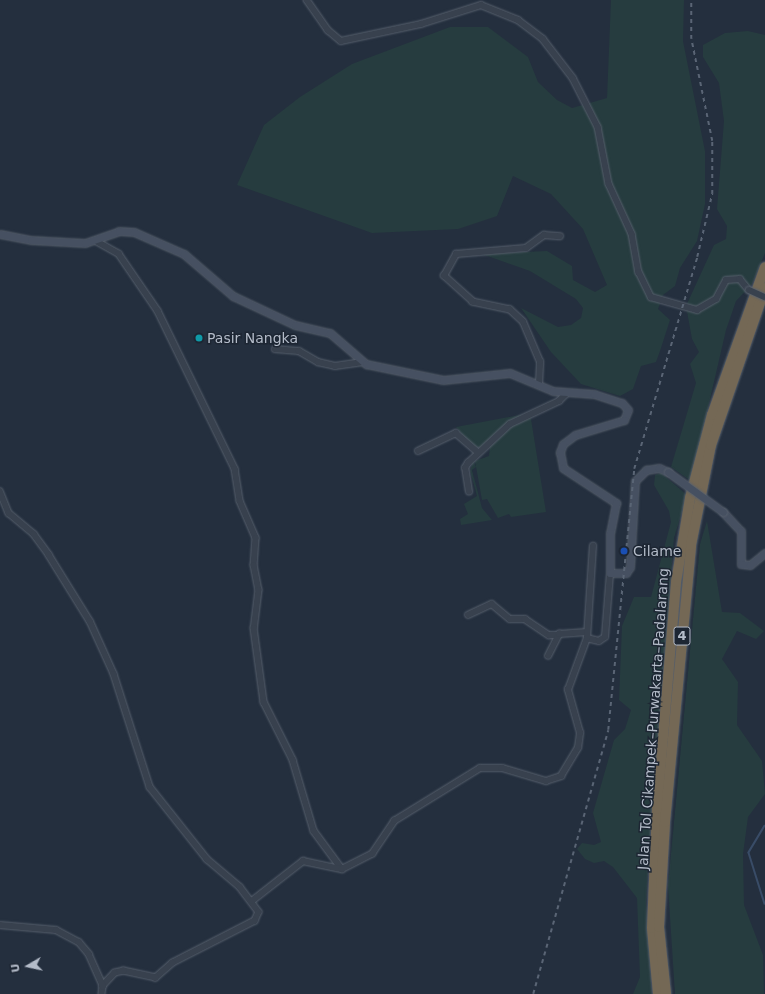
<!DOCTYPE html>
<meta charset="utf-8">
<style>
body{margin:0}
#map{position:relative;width:765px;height:994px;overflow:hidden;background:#242f3e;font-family:"DejaVu Sans",sans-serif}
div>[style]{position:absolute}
.green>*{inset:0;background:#263c3f}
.stream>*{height:1.5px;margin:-0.75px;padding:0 0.75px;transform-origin:0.75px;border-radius:0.75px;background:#394c67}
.roads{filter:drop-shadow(0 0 1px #565f6c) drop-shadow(0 0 1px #565f6c)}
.street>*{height:5.5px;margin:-2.75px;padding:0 2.75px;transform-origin:2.75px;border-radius:2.75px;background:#38414e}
.secondary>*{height:7px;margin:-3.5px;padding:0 3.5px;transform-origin:3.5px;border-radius:3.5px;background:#465061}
.highway>*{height:10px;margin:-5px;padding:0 5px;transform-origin:5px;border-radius:5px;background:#746855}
.rail>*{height:1.5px;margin-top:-0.75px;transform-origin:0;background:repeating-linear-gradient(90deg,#5a6575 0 4px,transparent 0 8px)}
.bridges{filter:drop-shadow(0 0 1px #565f6c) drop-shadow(0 0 1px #565f6c)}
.street-bridge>*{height:5.5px;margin:-2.75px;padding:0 2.75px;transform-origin:2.75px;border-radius:2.75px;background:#38414e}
.secondary-bridge>*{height:7px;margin:-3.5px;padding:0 3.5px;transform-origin:3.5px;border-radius:3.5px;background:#465061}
.dots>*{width:11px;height:11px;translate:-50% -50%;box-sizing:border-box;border:2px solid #1d2633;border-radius:50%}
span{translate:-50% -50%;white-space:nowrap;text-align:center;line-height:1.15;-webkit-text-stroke:3px #1d2633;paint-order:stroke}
.shield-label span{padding:1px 3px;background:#1d2633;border:1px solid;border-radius:3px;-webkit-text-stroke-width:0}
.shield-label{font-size:13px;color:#b4bcc9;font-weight:700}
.poi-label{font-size:14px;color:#b4bcc9}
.left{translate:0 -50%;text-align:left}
.street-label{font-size:14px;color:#b4bcc9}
.north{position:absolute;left:8px;top:946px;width:40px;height:40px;-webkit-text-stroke:3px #1d2633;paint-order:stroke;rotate:261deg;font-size:11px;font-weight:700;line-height:16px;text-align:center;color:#b4bcc9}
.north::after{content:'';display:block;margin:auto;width:14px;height:18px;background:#b4bcc9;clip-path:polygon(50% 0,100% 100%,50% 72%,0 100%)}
</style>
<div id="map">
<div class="green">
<i style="clip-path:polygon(611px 0,684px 0,683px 41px,705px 151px,705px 204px,697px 241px,680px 268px,675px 286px,663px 295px,658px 309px,670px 320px,660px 351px,656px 362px,641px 366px,633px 389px,620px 396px,581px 384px,551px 352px,521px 308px,558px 327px,571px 325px,581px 318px,583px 308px,576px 299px,530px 271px,482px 254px,547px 251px,572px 266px,573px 280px,595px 292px,607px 285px,583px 229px,551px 194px,513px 176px,497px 216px,458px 229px,372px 233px,237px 185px,264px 125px,300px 97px,352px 64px,450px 27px,488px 27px,528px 57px,538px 82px,557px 100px,572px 108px,607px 98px)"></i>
<i style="clip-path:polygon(748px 31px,765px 35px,765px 253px,752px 284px,736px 301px,726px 330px,691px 481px,671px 467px,696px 383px,690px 364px,699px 352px,692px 339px,686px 306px,714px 245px,726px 239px,727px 226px,717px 209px,724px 121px,719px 83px,703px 57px,703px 45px,725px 33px)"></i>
<i style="clip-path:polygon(530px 413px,546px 512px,511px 517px,509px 514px,498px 518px,487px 499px,482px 500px,475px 461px,489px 456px,490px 446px,498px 440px,494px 436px,481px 447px,473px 447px,456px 427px)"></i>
<i style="clip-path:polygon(473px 460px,476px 467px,472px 470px,482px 508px,492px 520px,461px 525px,460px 519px,468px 514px,464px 504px,477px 496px,470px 471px)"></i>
<i style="clip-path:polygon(661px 473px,687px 495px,674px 538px,651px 818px,646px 903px,652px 994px,633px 994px,640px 977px,637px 898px,613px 867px,604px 861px,594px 863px,585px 859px,577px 849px,582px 843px,594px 845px,601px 842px,593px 813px,614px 740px,625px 729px,631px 710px,619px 700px,622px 626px,634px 597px,651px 597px,671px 522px,669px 511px,654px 485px,655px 475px)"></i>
<i style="clip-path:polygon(707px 521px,722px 612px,740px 613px,764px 631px,756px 639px,737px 631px,722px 659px,738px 682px,737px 725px,762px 761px,765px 794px,748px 817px,743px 854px,744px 905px,763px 955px,764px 994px,675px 994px,668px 886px,700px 544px)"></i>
</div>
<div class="stream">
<i style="left:765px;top:826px;width:31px;rotate:121deg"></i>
<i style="left:749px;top:853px;width:53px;rotate:72.6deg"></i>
</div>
<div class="roads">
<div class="street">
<i style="left:307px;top:0;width:37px;rotate:55deg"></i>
<i style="left:328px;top:30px;width:17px;rotate:40deg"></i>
<i style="left:341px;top:41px;width:82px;rotate:-12deg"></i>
<i style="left:421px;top:24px;width:63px;rotate:-17.6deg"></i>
<i style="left:481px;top:5px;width:40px;rotate:22deg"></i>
<i style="left:518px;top:20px;width:31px;rotate:37deg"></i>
<i style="left:543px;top:39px;width:49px;rotate:52.4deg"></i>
<i style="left:573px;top:78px;width:55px;rotate:63deg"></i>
<i style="left:598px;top:127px;width:58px;rotate:79.1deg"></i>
<i style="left:609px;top:184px;width:55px;rotate:65.3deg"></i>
<i style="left:632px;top:234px;width:39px;rotate:80deg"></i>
<i style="left:639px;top:272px;width:28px;rotate:64deg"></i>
<i style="left:651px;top:297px;width:48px;rotate:15.8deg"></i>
<i style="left:697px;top:310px;width:22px;rotate:-30deg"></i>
<i style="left:716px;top:299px;width:21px;rotate:-62deg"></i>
<i style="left:726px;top:280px;width:14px;rotate:-4deg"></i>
<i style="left:740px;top:279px;width:14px;rotate:51deg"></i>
<i style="left:96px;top:241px;width:26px;rotate:29deg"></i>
<i style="left:119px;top:254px;width:69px;rotate:55.6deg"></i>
<i style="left:158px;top:311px;width:176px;rotate:64deg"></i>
<i style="left:235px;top:469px;width:32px;rotate:81deg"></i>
<i style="left:240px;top:501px;width:40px;rotate:66.6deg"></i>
<i style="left:256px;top:538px;width:27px;rotate:94deg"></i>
<i style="left:254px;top:565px;width:25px;rotate:79deg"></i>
<i style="left:259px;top:590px;width:38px;rotate:97deg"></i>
<i style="left:254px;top:628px;width:75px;rotate:82.3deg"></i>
<i style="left:264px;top:702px;width:65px;rotate:63.4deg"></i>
<i style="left:293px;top:760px;width:74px;rotate:73.5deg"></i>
<i style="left:314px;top:831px;width:47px;rotate:53.6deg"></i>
<i style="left:275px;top:349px;width:24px;rotate:5deg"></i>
<i style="left:299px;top:351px;width:22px;rotate:30deg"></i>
<i style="left:318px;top:362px;width:17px;rotate:13deg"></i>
<i style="left:335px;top:366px;width:28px;rotate:-8deg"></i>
<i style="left:539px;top:384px;width:22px;rotate:-87deg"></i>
<i style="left:540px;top:362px;width:43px;rotate:-113deg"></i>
<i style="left:523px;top:322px;width:18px;rotate:-137deg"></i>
<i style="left:510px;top:310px;width:38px;rotate:-168deg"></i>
<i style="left:473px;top:302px;width:39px;rotate:-138deg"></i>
<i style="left:444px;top:276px;width:25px;rotate:-61deg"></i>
<i style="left:456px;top:254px;width:70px;rotate:-4.9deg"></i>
<i style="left:526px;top:248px;width:22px;rotate:-36deg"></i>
<i style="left:544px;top:235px;width:16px;rotate:4deg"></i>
<i style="left:418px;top:451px;width:42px;rotate:-25.3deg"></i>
<i style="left:456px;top:433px;width:30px;rotate:41deg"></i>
<i style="left:0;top:491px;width:24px;rotate:68deg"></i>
<i style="left:9px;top:513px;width:33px;rotate:40deg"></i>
<i style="left:34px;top:534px;width:26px;rotate:54deg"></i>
<i style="left:49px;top:555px;width:78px;rotate:58.2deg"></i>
<i style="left:90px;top:621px;width:58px;rotate:65.6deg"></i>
<i style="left:114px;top:674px;width:119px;rotate:72.3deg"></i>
<i style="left:150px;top:787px;width:92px;rotate:51.6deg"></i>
<i style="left:207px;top:859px;width:43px;rotate:40.3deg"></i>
<i style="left:240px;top:887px;width:31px;rotate:53deg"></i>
<i style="left:259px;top:912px;width:10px;rotate:114deg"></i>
<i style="left:255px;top:921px;width:92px;rotate:152.9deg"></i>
<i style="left:173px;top:963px;width:23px;rotate:139deg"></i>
<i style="left:156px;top:978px;width:33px;rotate:-168deg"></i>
<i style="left:124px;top:971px;width:9px;rotate:167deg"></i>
<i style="left:115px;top:973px;width:18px;rotate:133deg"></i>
<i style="left:103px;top:986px;width:8px;rotate:97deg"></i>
<i style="left:469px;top:492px;width:24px;rotate:-99deg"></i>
<i style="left:465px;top:468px;width:6px;rotate:-59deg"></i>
<i style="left:468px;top:463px;width:57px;rotate:-42.9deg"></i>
<i style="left:510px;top:424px;width:54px;rotate:-25.1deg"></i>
<i style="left:559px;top:401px;width:11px;rotate:-45deg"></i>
<i style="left:468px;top:615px;width:26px;rotate:-25deg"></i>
<i style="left:492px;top:604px;width:23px;rotate:40deg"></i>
<i style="left:510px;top:619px;width:15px"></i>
<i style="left:525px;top:619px;width:29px;rotate:34deg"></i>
<i style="left:549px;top:635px;width:9px"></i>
<i style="left:587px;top:638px;width:12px;rotate:14deg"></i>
<i style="left:599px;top:641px;width:7px;rotate:-34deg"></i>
<i style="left:605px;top:637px;width:64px;rotate:-85.5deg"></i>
<i style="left:548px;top:656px;width:25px;rotate:-63deg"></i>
<i style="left:559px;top:634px;width:28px;rotate:-4deg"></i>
<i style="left:252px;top:901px;width:65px;rotate:-38.1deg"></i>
<i style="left:303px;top:861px;width:40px;rotate:12deg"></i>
<i style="left:342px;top:869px;width:34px;rotate:-27deg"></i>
<i style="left:372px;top:854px;width:40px;rotate:-56deg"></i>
<i style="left:394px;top:821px;width:101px;rotate:-31.6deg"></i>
<i style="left:480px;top:768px;width:22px"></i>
<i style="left:502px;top:768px;width:46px;rotate:16.5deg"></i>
<i style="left:546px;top:781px;width:16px;rotate:-18deg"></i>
<i style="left:561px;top:776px;width:33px;rotate:-59deg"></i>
<i style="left:578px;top:748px;width:15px;rotate:-82deg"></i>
<i style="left:580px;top:733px;width:45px;rotate:-105.6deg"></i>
<i style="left:568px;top:690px;width:55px;rotate:-69.9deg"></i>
<i style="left:587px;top:638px;width:92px;rotate:-86.3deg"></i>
<i style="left:0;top:925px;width:56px;rotate:5.1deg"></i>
<i style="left:56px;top:930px;width:26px;rotate:28deg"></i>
<i style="left:79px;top:942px;width:16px;rotate:50deg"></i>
<i style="left:89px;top:954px;width:35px;rotate:66deg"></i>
</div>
<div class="secondary">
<i style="left:0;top:234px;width:32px;rotate:11deg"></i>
<i style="left:31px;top:240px;width:54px;rotate:3.2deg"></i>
<i style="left:85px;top:243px;width:36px;rotate:-19deg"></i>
<i style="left:119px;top:231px;width:15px;rotate:4deg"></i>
<i style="left:134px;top:232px;width:55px;rotate:23.7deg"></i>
<i style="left:184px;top:254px;width:65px;rotate:40.6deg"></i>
<i style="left:233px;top:296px;width:68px;rotate:25.1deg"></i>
<i style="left:295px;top:325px;width:36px;rotate:13deg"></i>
<i style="left:330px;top:333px;width:48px;rotate:40.7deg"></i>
<i style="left:366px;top:364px;width:79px;rotate:11.7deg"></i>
<i style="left:443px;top:380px;width:67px;rotate:-6deg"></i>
<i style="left:510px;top:373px;width:47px;rotate:22.7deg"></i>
<i style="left:553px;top:391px;width:41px;rotate:4.2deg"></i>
<i style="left:594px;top:394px;width:29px;rotate:18deg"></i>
<i style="left:622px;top:403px;width:9px;rotate:49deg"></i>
<i style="left:628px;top:410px;width:11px;rotate:112deg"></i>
<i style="left:624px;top:420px;width:51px;rotate:163deg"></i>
<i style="left:575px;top:435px;width:15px;rotate:143deg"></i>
<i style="left:563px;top:444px;width:9px;rotate:111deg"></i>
<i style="left:560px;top:452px;width:16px;rotate:79deg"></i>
<i style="left:563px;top:468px;width:64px;rotate:33.4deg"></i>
<i style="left:616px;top:503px;width:31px;rotate:101deg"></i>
<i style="left:610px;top:533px;width:40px;rotate:90deg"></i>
<i style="left:610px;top:573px;width:16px"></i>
<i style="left:626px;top:573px;width:7px;rotate:-56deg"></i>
<i style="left:630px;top:567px;width:86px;rotate:-86.7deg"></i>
<i style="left:635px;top:481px;width:16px;rotate:-45deg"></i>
<i style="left:646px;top:470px;width:13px;rotate:-9deg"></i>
<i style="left:659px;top:468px;width:10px;rotate:24deg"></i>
<i style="left:723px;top:512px;width:26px;rotate:47deg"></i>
<i style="left:741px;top:531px;width:33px;rotate:90deg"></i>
<i style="left:741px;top:564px;width:9px;rotate:6deg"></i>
<i style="left:750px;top:565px;width:19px;rotate:-39deg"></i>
</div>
<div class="highway">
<i style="left:658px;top:994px;width:66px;rotate:-95.2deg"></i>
<i style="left:652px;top:928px;width:119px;rotate:-87.6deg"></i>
<i style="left:657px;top:809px;width:228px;rotate:-85.2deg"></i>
<i style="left:676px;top:582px;width:85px;rotate:-80.5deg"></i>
<i style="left:690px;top:498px;width:86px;rotate:-75.2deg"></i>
<i style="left:712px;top:415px;width:157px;rotate:-70.3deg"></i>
<i style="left:666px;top:994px;width:67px;rotate:-96deg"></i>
<i style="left:659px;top:927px;width:105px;rotate:-86.7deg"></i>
<i style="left:665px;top:822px;width:278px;rotate:-84.6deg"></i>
<i style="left:691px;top:545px;width:102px;rotate:-78.7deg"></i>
<i style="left:711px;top:445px;width:166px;rotate:-71deg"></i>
</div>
</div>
<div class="rail">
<i style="left:533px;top:994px;width:274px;rotate:-74.1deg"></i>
<i style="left:608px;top:730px;width:262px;rotate:-84.3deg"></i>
<i style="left:634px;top:469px;width:221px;rotate:-73.4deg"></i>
<i style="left:697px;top:257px;width:65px;rotate:-76.6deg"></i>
<i style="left:712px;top:194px;width:53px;rotate:-90deg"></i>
<i style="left:712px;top:141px;width:104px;rotate:-101.6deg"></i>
<i style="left:691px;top:39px;width:39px;rotate:-90deg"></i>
</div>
<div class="bridges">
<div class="street-bridge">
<i style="left:749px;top:290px;width:17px;rotate:24deg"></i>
</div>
<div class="secondary-bridge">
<i style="left:668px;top:472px;width:68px;rotate:36deg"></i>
</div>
</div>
<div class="dots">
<i style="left:199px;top:338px;background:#0f9aa8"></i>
<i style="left:624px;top:551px;background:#1a4fb4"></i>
</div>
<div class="shield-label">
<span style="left:682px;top:636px">4</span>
</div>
<div class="poi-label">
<span class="left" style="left:207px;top:338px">Pasir Nangka</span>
<span class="left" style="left:633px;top:551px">Cilame</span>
</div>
<div class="street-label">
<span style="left:653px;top:719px;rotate:-86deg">Jalan Tol Cikampek–Purwakarta–Padalarang</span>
</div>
<div class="north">U</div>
</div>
